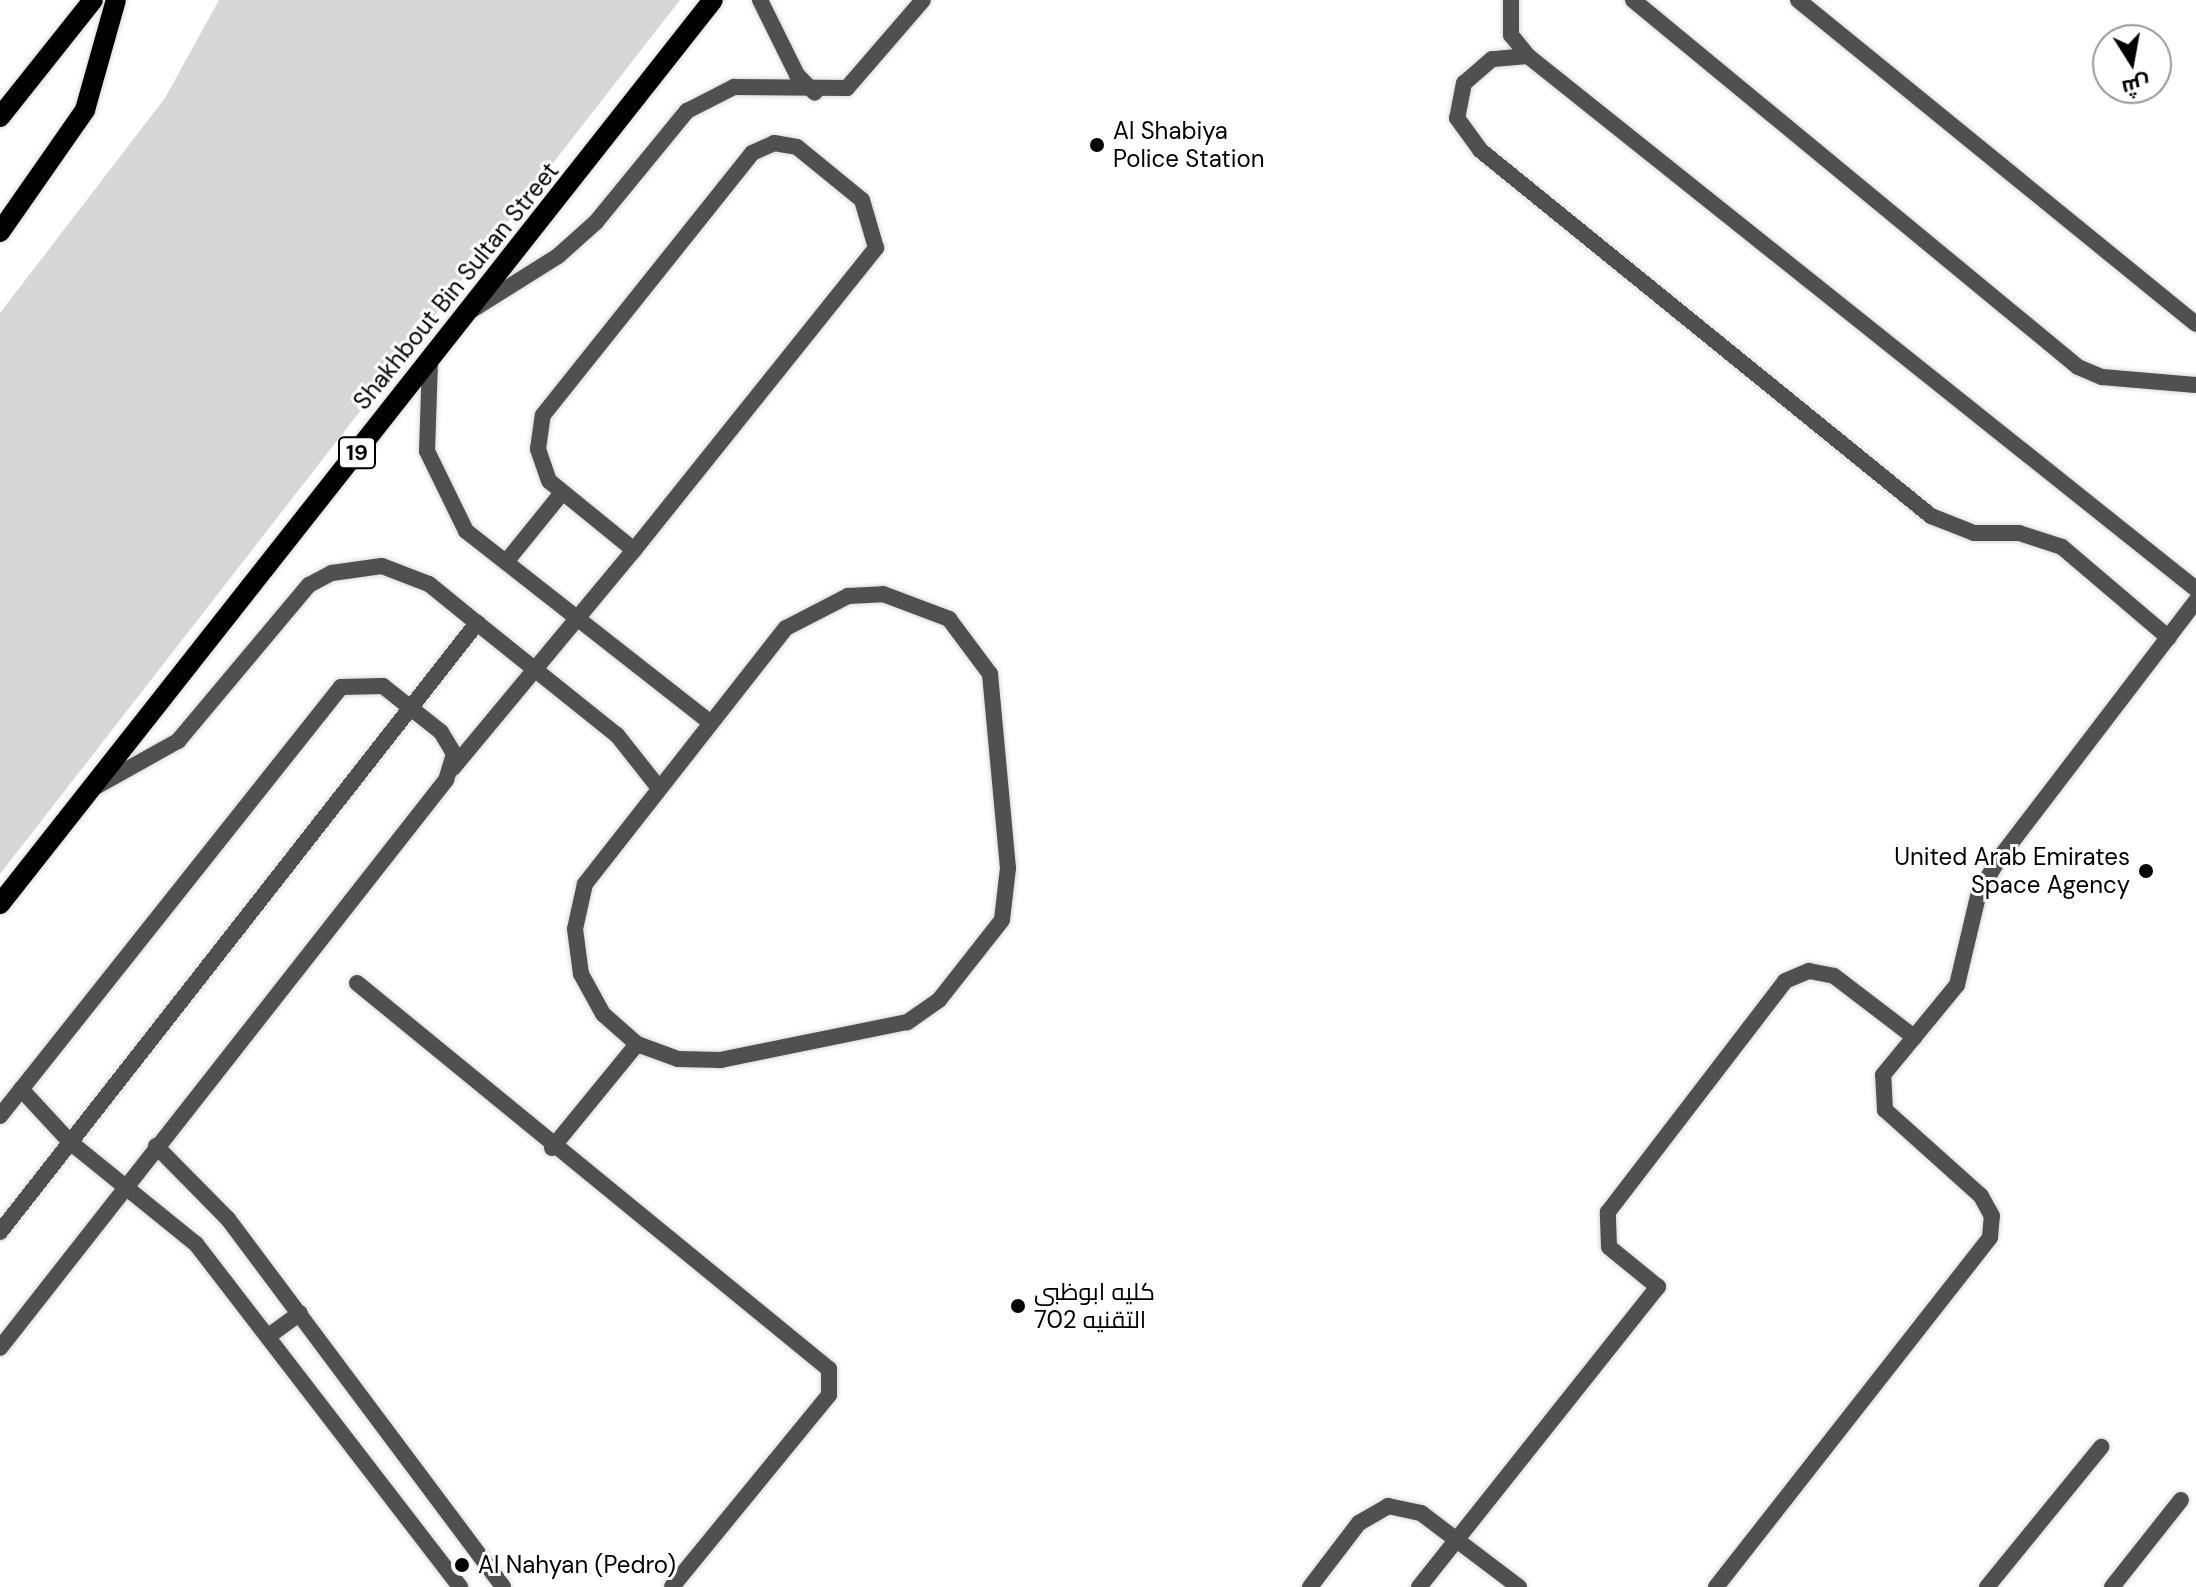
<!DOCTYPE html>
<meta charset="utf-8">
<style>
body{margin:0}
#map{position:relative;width:2196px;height:1587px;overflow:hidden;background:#fff;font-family:"DM Sans",Cairo,sans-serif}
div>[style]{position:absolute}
.green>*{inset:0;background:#d7d7d7}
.roads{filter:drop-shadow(0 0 2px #dbdbdb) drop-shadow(0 0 2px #dbdbdb)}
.service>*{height:16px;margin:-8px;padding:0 8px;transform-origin:8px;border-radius:8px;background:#505050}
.primary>*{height:20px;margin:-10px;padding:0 10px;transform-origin:10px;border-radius:10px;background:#000}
.dots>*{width:22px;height:22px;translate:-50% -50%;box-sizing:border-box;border:4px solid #fff;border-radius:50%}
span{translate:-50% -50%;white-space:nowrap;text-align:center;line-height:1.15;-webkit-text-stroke:6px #fff;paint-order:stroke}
.shield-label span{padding:2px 6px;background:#fff;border:2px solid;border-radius:6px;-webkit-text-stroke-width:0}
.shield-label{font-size:22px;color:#000;font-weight:700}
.poi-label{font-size:24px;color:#000}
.left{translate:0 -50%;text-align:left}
.right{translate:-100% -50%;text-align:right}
.street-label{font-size:24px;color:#000}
.north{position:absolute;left:2092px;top:24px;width:80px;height:80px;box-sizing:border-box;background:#fff;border:2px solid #999;border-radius:50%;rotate:169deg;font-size:22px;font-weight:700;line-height:32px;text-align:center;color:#000}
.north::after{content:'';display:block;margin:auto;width:28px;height:36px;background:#000;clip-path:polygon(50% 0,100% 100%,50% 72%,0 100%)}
</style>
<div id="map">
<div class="green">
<i style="clip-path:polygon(219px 0,680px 0,0 874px,0 313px,165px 98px)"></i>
</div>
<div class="roads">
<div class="service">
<i style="left:760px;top:0;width:84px;rotate:63.7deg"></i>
<i style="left:797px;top:75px;width:25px;rotate:45deg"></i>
<i style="left:1511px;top:0;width:35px;rotate:90deg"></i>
<i style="left:1511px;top:35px;width:27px;rotate:51deg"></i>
<i style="left:1528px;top:56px;width:855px;rotate:38.59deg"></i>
<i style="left:1633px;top:0;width:577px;rotate:39.51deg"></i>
<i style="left:2078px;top:367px;width:26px;rotate:23deg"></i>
<i style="left:2102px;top:377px;width:94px;rotate:4.9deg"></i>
<i style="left:1798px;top:0;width:513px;rotate:39.15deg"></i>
<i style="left:1528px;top:56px;width:36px;rotate:175deg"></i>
<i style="left:1492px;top:59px;width:37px;rotate:139deg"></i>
<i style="left:1464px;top:83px;width:36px;rotate:101deg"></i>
<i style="left:1457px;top:118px;width:39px;rotate:54deg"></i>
<i style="left:1480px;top:150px;width:581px;rotate:39.06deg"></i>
<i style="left:1931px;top:516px;width:46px;rotate:21.6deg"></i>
<i style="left:1974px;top:533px;width:45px"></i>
<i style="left:2019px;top:533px;width:45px;rotate:18deg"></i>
<i style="left:2062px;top:547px;width:140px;rotate:40.4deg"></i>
<i style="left:774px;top:143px;width:23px;rotate:10deg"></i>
<i style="left:797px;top:147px;width:84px;rotate:39.2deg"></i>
<i style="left:862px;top:200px;width:50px;rotate:73.7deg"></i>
<i style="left:876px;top:248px;width:387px;rotate:128.7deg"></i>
<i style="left:634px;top:550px;width:109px;rotate:-140.9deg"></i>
<i style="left:549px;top:481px;width:34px;rotate:-109deg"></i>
<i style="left:538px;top:449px;width:34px;rotate:-82deg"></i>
<i style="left:543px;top:415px;width:335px;rotate:-51.4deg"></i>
<i style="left:752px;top:153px;width:24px;rotate:-24deg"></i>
<i style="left:472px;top:310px;width:102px;rotate:-32.1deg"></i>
<i style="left:558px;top:256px;width:51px;rotate:-41.8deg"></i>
<i style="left:596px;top:222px;width:144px;rotate:-50.7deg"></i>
<i style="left:687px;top:111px;width:53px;rotate:-27.1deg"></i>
<i style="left:734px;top:87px;width:113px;rotate:0.5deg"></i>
<i style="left:847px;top:88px;width:116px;rotate:-49.2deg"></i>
<i style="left:430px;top:361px;width:90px;rotate:91.9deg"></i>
<i style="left:427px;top:451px;width:89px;rotate:64deg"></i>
<i style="left:466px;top:531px;width:310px;rotate:38.1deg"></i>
<i style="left:506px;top:562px;width:87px;rotate:-51deg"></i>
<i style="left:883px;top:594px;width:71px;rotate:20.7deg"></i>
<i style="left:949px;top:619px;width:69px;rotate:53.3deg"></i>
<i style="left:990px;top:674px;width:195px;rotate:84.7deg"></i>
<i style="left:1008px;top:868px;width:52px;rotate:96.6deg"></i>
<i style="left:1002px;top:920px;width:102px;rotate:128.2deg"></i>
<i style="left:939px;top:1000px;width:39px;rotate:145deg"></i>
<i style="left:907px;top:1022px;width:190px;rotate:168.5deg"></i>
<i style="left:721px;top:1060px;width:43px;rotate:-178.7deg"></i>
<i style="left:678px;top:1059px;width:44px;rotate:-159.9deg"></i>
<i style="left:637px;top:1044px;width:45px;rotate:-138.6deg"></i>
<i style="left:603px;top:1014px;width:46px;rotate:-118.8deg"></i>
<i style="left:581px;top:974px;width:45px;rotate:-97.6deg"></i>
<i style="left:575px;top:929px;width:46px;rotate:-77.5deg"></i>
<i style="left:585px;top:884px;width:325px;rotate:-51.9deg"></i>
<i style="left:786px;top:628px;width:70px;rotate:-27.3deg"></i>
<i style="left:848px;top:596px;width:35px;rotate:-3deg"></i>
<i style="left:453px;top:768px;width:283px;rotate:-50.3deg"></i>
<i style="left:97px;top:786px;width:93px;rotate:-29.1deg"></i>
<i style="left:178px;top:741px;width:204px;rotate:-50deg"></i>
<i style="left:309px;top:585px;width:26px;rotate:-28deg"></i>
<i style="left:332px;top:573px;width:50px;rotate:-8deg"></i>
<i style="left:382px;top:566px;width:50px;rotate:21deg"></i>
<i style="left:429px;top:584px;width:62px;rotate:39.1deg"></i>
<i style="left:477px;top:623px;width:179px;rotate:38.7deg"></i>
<i style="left:617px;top:735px;width:66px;rotate:51.7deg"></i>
<i style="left:357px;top:983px;width:610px;rotate:39.28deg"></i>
<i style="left:829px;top:1369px;width:26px;rotate:90deg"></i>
<i style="left:829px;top:1395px;width:248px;rotate:129.3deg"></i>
<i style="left:21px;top:1089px;width:72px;rotate:47.2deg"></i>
<i style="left:70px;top:1142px;width:162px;rotate:39deg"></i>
<i style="left:196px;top:1244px;width:433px;rotate:52.4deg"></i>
<i style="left:0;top:1116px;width:548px;rotate:-51.52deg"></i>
<i style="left:341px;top:687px;width:42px;rotate:-1.4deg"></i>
<i style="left:383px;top:686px;width:74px;rotate:38.4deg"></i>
<i style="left:441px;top:732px;width:26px;rotate:59deg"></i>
<i style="left:454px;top:754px;width:27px;rotate:107deg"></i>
<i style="left:446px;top:780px;width:722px;rotate:128.14deg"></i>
<i style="left:156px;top:1146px;width:103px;rotate:45.4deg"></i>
<i style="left:228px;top:1219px;width:459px;rotate:53.2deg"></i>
<i style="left:552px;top:1148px;width:134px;rotate:-50.7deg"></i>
<i style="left:0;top:1232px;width:774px;rotate:-51.93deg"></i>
<i style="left:270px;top:1335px;width:37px;rotate:-36deg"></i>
<i style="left:1310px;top:1587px;width:81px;rotate:-52.6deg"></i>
<i style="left:1359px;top:1523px;width:34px;rotate:-30deg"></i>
<i style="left:1388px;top:1506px;width:34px;rotate:12deg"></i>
<i style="left:1421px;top:1513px;width:123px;rotate:37.1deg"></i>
<i style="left:1419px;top:1587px;width:384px;rotate:-51.5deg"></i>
<i style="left:1658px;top:1287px;width:63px;rotate:-140.8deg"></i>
<i style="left:1609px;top:1247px;width:35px;rotate:-92deg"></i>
<i style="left:1608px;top:1212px;width:291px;rotate:-52.5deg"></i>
<i style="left:1785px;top:981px;width:26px;rotate:-23deg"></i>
<i style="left:1809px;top:971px;width:25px;rotate:11deg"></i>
<i style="left:1834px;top:976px;width:101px;rotate:37.3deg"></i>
<i style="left:1716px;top:1587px;width:444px;rotate:-51.9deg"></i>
<i style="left:1990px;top:1237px;width:21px;rotate:-85deg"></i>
<i style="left:1992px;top:1216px;width:23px;rotate:-119deg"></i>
<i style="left:1981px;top:1196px;width:129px;rotate:-138.1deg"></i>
<i style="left:1885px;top:1110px;width:35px;rotate:-93deg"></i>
<i style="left:1883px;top:1075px;width:117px;rotate:-50.6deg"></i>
<i style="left:1957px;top:985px;width:96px;rotate:-76.7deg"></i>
<i style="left:1979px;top:892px;width:37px;rotate:-59deg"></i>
<i style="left:1998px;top:860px;width:326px;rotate:-52.6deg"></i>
<i style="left:1987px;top:1587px;width:181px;rotate:-50.8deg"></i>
<i style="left:2112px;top:1587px;width:111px;rotate:-51.6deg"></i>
</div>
<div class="primary">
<i style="left:0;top:117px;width:149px;rotate:-51.5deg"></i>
<i style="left:0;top:232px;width:149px;rotate:-55.1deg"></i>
<i style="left:85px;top:110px;width:114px;rotate:-74.3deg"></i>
<i style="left:0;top:904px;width:1151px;rotate:-51.74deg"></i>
</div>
</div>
<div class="dots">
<i style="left:1097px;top:145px;background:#000"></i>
<i style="left:2146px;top:871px;background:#000"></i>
<i style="left:1018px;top:1306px;background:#000"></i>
<i style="left:462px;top:1565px;background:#000"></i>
</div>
<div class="shield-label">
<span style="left:357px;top:453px">19</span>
</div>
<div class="poi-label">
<span class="left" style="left:1113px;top:145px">Al Shabiya<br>Police Station</span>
<span class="right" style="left:2130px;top:871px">United Arab Emirates<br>Space Agency</span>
<span class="left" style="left:1034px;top:1306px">كليه ابوظبي<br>التقنيه 702</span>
<span class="left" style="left:478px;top:1565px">Al Nahyan (Pedro)</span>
</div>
<div class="street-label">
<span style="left:456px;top:286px;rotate:-51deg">Shakhbout Bin Sultan Street</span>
</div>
<div class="north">ش</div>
</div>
